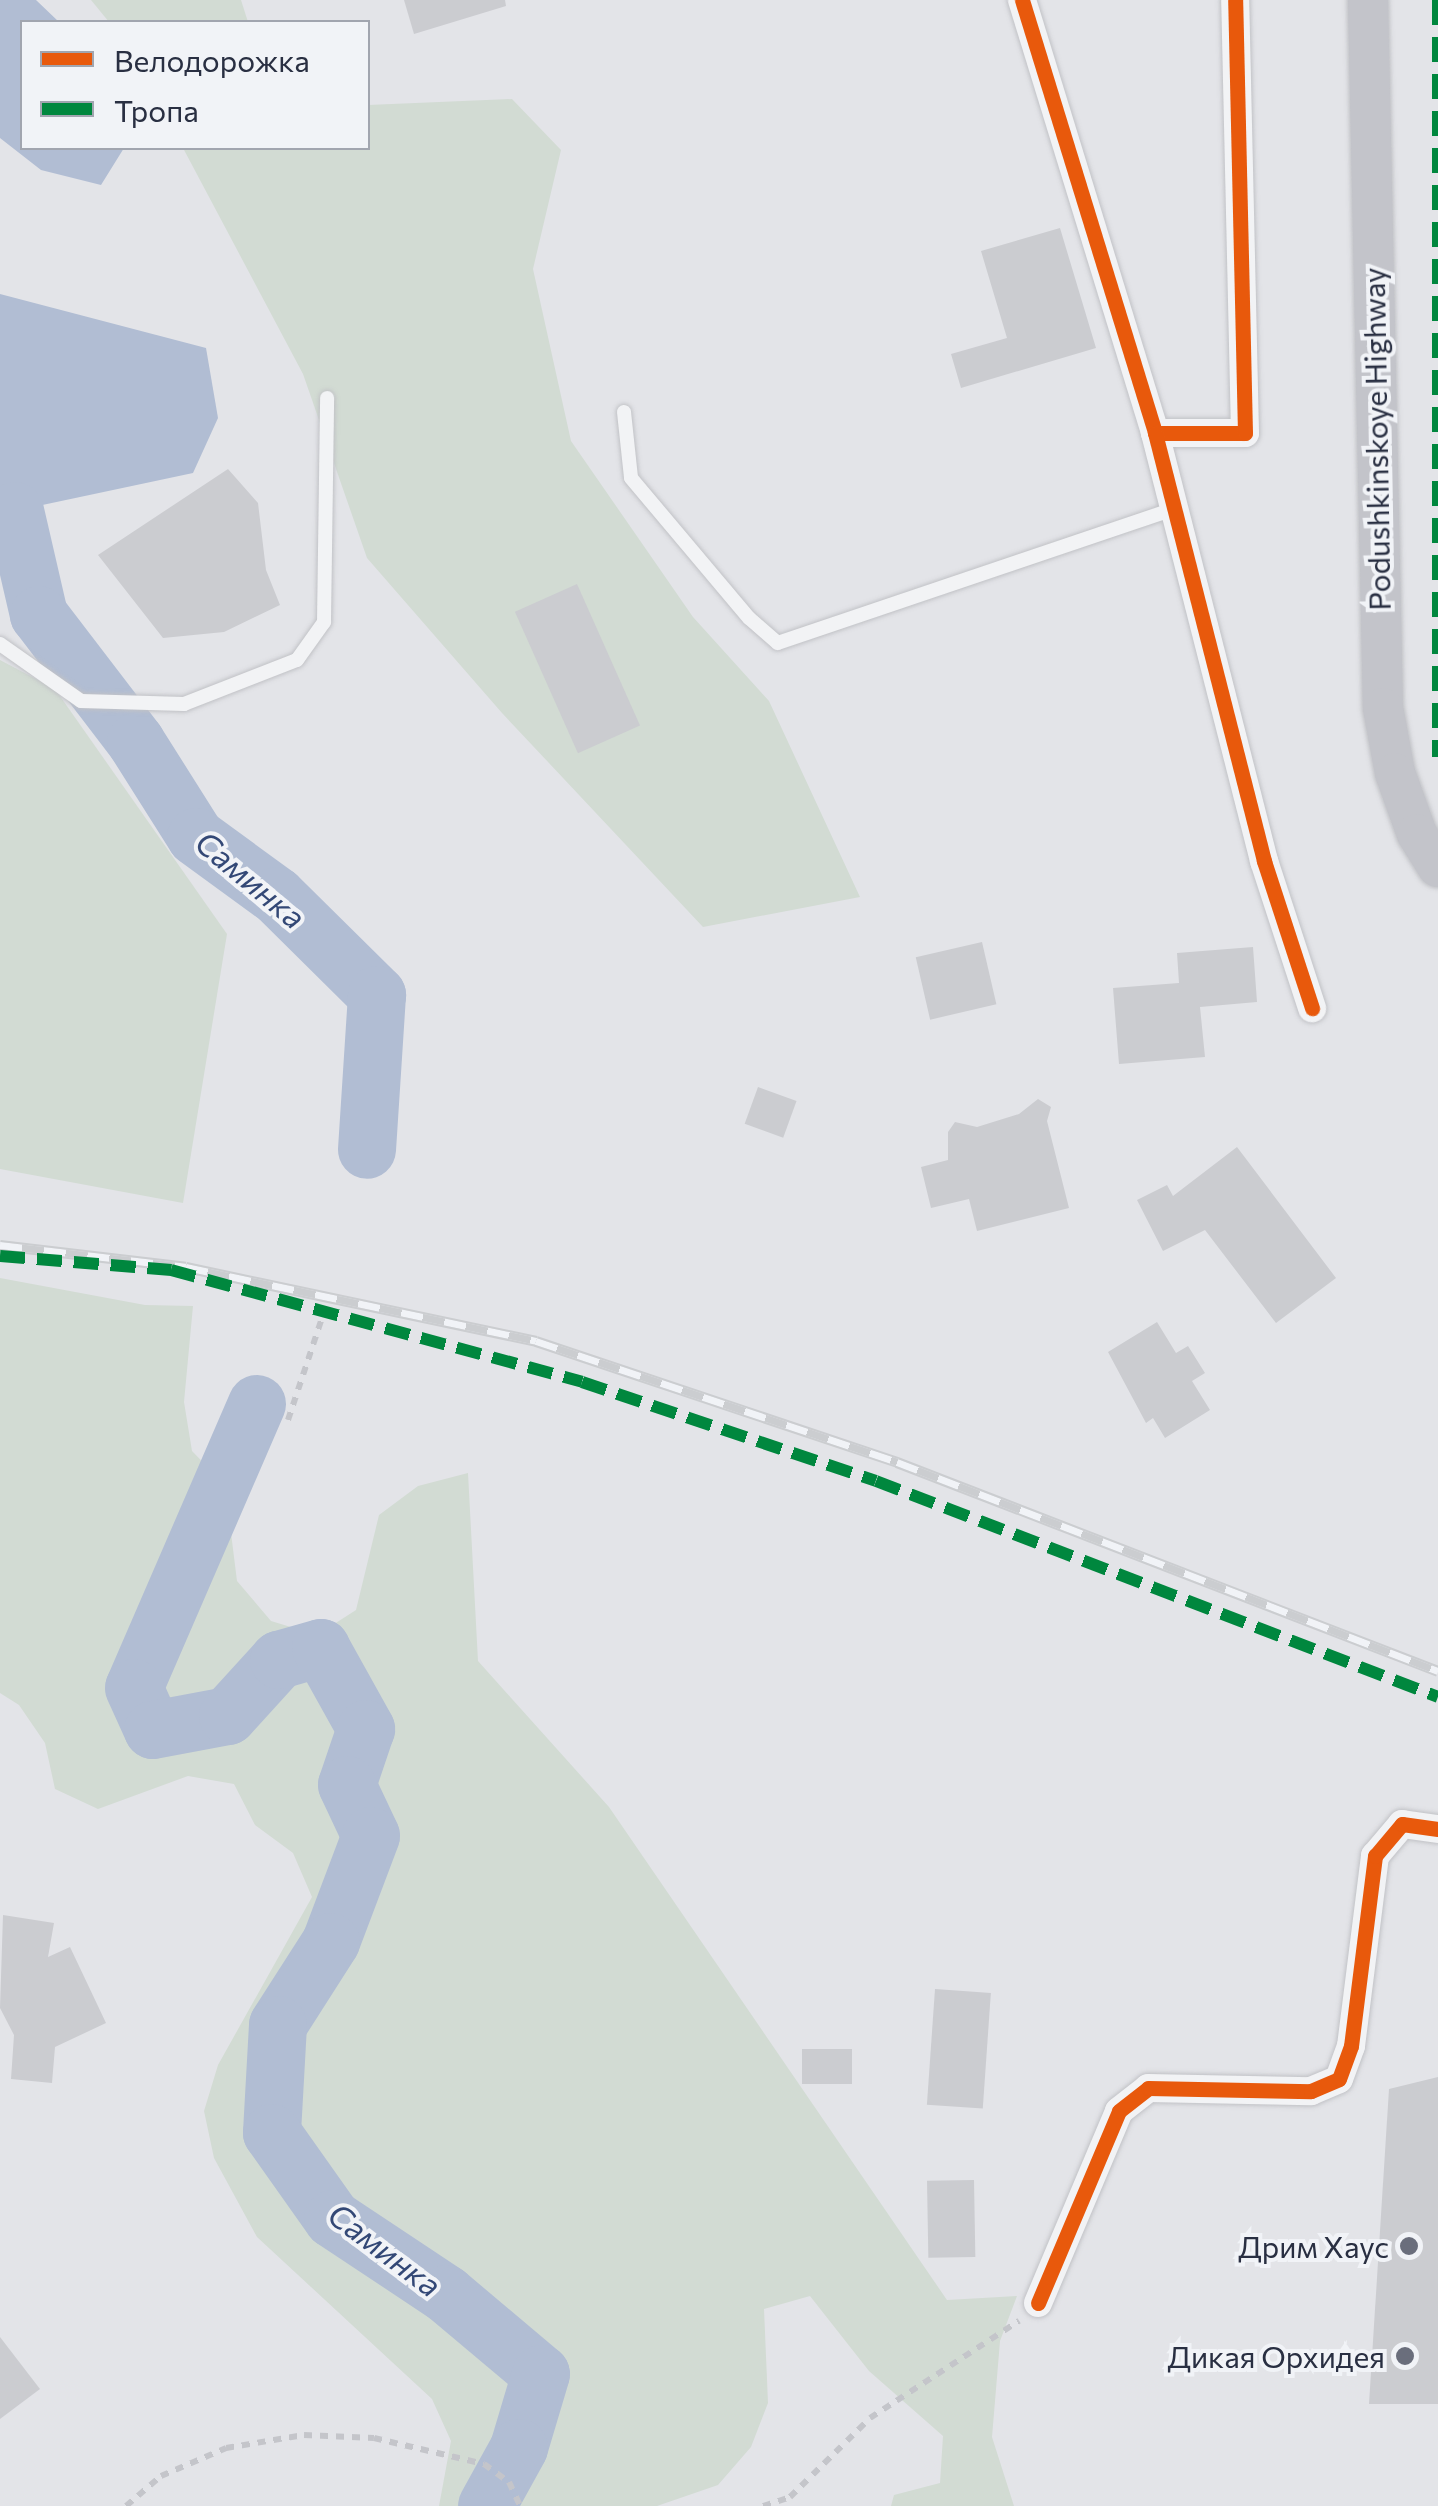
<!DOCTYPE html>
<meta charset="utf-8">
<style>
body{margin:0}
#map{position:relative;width:1438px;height:2506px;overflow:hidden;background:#e3e4e8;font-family:Commissioner,sans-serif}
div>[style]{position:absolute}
.green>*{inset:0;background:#d2dbd3}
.water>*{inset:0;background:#b1bdd3}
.river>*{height:58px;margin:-29px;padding:0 29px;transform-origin:29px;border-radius:29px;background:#b1bdd3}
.building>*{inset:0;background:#cbccd0;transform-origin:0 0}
.path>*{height:6px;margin-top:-3px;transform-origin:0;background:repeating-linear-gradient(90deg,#c4c5ca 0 8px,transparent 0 16px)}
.roads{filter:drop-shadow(0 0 2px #c1c2c6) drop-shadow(0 0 2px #c1c2c6)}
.lane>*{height:14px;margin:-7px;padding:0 7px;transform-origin:7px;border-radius:7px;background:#f2f3f5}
.street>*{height:28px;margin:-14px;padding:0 14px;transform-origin:14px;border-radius:14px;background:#f2f3f5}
.secondary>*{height:40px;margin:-20px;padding:0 20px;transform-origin:20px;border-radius:20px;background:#c3c4ca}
.rail>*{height:11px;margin-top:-5.5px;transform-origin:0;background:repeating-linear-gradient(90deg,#f1f3f7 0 22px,#cbcdd0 0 44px);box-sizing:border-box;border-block:2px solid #cbcdd0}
.quiet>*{height:12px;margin-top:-6px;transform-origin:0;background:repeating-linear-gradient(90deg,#00873e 0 25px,transparent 0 37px)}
.cycleway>*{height:15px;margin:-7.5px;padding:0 7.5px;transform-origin:7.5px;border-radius:7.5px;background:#e8590c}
.dots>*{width:28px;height:28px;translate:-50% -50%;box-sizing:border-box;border:5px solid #f1f3f7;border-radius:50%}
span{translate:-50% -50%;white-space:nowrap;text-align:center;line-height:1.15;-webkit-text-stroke:8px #f1f3f7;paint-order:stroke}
.street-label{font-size:30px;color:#292f42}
.poi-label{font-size:30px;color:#292f42}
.right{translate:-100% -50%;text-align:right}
.water-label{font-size:32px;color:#334876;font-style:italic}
.legend{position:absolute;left:20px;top:20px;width:350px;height:130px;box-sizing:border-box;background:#f1f3f7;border:2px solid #a1a5af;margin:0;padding:12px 18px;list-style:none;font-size:30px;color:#292f42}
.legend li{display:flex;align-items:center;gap:20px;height:50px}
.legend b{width:50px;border:2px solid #a1a5af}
</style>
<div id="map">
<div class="green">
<i style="clip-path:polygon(91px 0,241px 0,248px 22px,109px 22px)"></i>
<i style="clip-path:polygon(512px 99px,561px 150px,533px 269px,571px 441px,693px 617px,769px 701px,860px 897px,703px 927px,502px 713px,367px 558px,303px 374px,183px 148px,368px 148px,368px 105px)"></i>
<i style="clip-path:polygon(0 660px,55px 689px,227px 934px,183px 1203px,0 1169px)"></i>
<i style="clip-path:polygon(0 1278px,145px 1305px,193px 1306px,184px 1402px,192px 1451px,225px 1485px,237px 1581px,271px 1621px,317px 1635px,356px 1610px,379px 1515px,418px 1486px,468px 1473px,478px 1661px,609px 1807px,947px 2300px,1017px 2296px,1000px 2341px,992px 2437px,1014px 2506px,891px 2506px,894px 2495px,940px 2483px,943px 2436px,869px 2371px,810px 2296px,764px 2309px,768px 2403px,751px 2447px,718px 2485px,657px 2506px,439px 2506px,451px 2441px,432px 2399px,257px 2237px,214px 2158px,204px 2111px,218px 2065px,312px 1897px,293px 1853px,255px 1825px,234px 1784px,188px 1776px,98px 1809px,55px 1789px,45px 1743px,19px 1705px,0 1693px)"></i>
</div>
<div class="water">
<i style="clip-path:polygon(0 0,36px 0,59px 22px,22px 22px,22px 148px,124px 148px,101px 185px,41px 170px,0 138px)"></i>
<i style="clip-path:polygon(0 294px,206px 348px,218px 418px,193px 473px,0 514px)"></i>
</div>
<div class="river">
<i style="left:15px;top:511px;width:107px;rotate:77deg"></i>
<i style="left:39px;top:615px;width:160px;rotate:52.6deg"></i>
<i style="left:136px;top:742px;width:112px;rotate:57.7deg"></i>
<i style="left:196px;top:837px;width:100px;rotate:36.1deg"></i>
<i style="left:277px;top:896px;width:141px;rotate:44.7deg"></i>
<i style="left:377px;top:995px;width:155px;rotate:93.7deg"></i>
<i style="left:257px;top:1404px;width:309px;rotate:113.4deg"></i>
<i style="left:134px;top:1688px;width:46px;rotate:65.7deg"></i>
<i style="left:153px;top:1730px;width:76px;rotate:-10.6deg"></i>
<i style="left:228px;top:1716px;width:76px;rotate:-47.7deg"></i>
<i style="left:279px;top:1660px;width:44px;rotate:-15.9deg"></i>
<i style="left:321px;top:1648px;width:93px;rotate:60.9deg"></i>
<i style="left:366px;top:1729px;width:59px;rotate:108.7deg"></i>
<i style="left:347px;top:1785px;width:56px;rotate:64.8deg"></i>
<i style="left:371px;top:1836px;width:113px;rotate:110.7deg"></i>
<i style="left:331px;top:1942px;width:98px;rotate:122.6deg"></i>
<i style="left:278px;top:2025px;width:108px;rotate:93.2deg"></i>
<i style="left:272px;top:2133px;width:105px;rotate:54.7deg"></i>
<i style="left:333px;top:2219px;width:136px;rotate:33.6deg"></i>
<i style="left:446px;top:2294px;width:124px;rotate:40.1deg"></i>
<i style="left:541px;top:2374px;width:77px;rotate:106.6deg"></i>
<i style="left:519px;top:2448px;width:66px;rotate:118.9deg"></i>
</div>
<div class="building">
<i style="clip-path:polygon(404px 0,505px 0,506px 6px,414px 34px)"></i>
<i style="clip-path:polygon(1060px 228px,1096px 348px,961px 388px,951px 354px,1007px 338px,981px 251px)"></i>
<i style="clip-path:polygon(228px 469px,258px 503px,266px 570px,280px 605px,224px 632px,163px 638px,98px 555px)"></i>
<i style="left:577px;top:584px;width:155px;height:68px;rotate:66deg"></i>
<i style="left:982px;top:942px;width:64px;height:68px;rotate:77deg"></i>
<i style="clip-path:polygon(1253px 947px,1257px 1002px,1200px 1007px,1205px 1057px,1119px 1064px,1113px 988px,1179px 983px,1177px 953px)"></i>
<i style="left:758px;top:1087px;width:41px;height:39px;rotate:20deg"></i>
<i style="clip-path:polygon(1038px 1099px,1051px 1107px,1047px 1121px,1069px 1208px,977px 1231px,969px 1199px,931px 1208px,921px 1167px,948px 1160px,948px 1132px,955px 1122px,977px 1127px,1019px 1114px)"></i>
<i style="clip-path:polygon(1237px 1147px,1336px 1278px,1276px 1323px,1205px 1230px,1163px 1251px,1137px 1200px,1167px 1185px,1173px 1196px)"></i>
<i style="clip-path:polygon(1157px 1322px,1176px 1353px,1188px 1346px,1205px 1373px,1192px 1381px,1210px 1410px,1165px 1438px,1153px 1418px,1146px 1423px,1108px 1352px)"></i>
<i style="clip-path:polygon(3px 1915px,54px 1923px,48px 1957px,70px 1947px,106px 2023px,55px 2047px,52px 2083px,11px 2079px,14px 2035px,0 2008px)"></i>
<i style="left:935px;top:1989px;width:56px;height:116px;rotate:4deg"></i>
<i style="left:852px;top:2049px;width:35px;height:50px;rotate:90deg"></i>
<i style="clip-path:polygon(1438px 2077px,1438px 2404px,1369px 2404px,1389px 2089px)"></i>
<i style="left:974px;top:2180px;width:77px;height:47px;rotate:89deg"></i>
<i style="clip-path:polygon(0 2337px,40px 2389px,0 2419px)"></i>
</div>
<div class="path">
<i style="left:288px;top:1420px;width:114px;rotate:-71.6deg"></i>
<i style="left:126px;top:2506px;width:46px;rotate:-40.6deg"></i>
<i style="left:161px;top:2476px;width:71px;rotate:-23.3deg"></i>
<i style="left:226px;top:2448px;width:79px;rotate:-9.5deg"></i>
<i style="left:304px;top:2435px;width:70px;rotate:2.5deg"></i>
<i style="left:374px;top:2438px;width:113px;rotate:13.3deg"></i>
<i style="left:484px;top:2464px;width:31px;rotate:36deg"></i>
<i style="left:509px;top:2482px;width:26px;rotate:65deg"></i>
<i style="left:763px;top:2506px;width:28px;rotate:-18deg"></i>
<i style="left:790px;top:2497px;width:112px;rotate:-44.6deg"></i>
<i style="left:870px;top:2418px;width:178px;rotate:-33.1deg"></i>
</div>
<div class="roads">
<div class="lane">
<i style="left:624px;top:412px;width:66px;rotate:83.9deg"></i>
<i style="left:631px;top:478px;width:183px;rotate:49.9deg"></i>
<i style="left:749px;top:618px;width:38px;rotate:41deg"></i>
<i style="left:778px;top:643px;width:419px;rotate:-18.7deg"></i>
<i style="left:0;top:644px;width:99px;rotate:35.1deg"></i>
<i style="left:81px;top:701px;width:103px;rotate:1.7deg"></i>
<i style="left:184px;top:704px;width:121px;rotate:-21.3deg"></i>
<i style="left:297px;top:660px;width:47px;rotate:-54.6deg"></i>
<i style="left:324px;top:622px;width:224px;rotate:-89.2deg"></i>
</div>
<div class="street">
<i style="left:1022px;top:0;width:453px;rotate:72.9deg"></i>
<i style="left:1155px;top:433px;width:90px"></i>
<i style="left:1245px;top:433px;width:433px;rotate:-91.3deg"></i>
<i style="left:1155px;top:433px;width:442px;rotate:75.7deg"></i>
<i style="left:1264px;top:861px;width:155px;rotate:71.9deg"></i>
<i style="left:1038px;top:2303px;width:208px;rotate:-67.1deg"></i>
<i style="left:1119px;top:2111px;width:37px;rotate:-38deg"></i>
<i style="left:1148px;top:2088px;width:163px;rotate:1.1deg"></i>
<i style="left:1311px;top:2091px;width:30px;rotate:-23deg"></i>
<i style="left:1339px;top:2079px;width:35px;rotate:-70deg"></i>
<i style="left:1351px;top:2046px;width:192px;rotate:-82.8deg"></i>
<i style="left:1375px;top:1856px;width:42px;rotate:-49.8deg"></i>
<i style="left:1402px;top:1824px;width:36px;rotate:8deg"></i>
</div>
<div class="secondary">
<i style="left:1368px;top:0;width:708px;rotate:88.79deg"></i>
<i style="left:1383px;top:708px;width:66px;rotate:79.5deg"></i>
<i style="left:1395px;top:773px;width:65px;rotate:70.2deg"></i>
<i style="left:1417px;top:834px;width:39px;rotate:58deg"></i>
</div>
</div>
<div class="rail">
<i style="left:0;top:1245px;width:187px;rotate:6.7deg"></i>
<i style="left:186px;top:1267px;width:358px;rotate:11.9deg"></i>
<i style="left:536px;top:1341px;width:381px;rotate:18.5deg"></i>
<i style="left:897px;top:1462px;width:580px;rotate:21.12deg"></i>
</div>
<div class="quiet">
<i style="left:1438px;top:0;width:757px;rotate:90deg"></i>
<i style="left:0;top:1256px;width:172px;rotate:4.7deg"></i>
<i style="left:171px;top:1270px;width:426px;rotate:15.2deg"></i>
<i style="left:582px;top:1382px;width:310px;rotate:18.6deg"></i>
<i style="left:876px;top:1481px;width:602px;rotate:21.02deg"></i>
</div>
<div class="cycleway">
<i style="left:1022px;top:0;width:453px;rotate:72.9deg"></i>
<i style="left:1155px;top:433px;width:90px"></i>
<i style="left:1245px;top:433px;width:433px;rotate:-91.3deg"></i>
<i style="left:1155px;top:433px;width:442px;rotate:75.7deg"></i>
<i style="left:1264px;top:861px;width:155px;rotate:71.9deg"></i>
<i style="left:1038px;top:2303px;width:208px;rotate:-67.1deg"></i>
<i style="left:1119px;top:2111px;width:37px;rotate:-38deg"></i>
<i style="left:1148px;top:2088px;width:163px;rotate:1.1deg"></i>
<i style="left:1311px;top:2091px;width:30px;rotate:-23deg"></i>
<i style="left:1339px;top:2079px;width:35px;rotate:-70deg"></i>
<i style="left:1351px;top:2046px;width:192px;rotate:-82.8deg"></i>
<i style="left:1375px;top:1856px;width:42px;rotate:-49.8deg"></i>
<i style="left:1402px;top:1824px;width:36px;rotate:8deg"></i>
</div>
<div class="dots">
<i style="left:1409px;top:2246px;background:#6a6e7c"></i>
<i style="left:1405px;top:2356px;background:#6a6e7c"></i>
</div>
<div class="street-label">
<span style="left:1376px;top:439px;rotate:-91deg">Podushkinskoye Highway</span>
</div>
<div class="poi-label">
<span class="right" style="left:1389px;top:2246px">Дрим Хаус</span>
<span class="right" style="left:1385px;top:2356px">Дикая Орхидея</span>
</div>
<div class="water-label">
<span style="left:251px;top:879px;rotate:40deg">Саминка</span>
<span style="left:385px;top:2249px;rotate:37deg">Саминка</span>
</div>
<ul class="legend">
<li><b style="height:12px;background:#e8590c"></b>Велодорожка</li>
<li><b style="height:12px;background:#00873e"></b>Тропа</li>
</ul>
</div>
